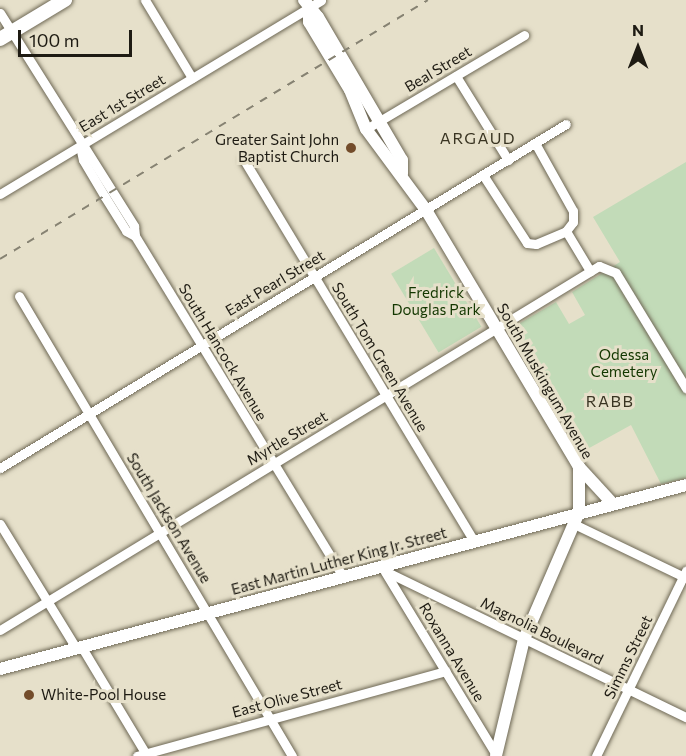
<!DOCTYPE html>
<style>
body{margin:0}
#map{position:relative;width:686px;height:756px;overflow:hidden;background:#e6e0ca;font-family:Commissioner,sans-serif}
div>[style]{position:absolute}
.green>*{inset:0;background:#c2dbb8;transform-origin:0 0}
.roads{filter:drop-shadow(0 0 2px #6e6855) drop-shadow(0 0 2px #6e6855)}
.street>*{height:9px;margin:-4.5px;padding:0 4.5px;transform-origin:4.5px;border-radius:4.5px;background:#fff}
.secondary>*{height:12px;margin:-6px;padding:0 6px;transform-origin:6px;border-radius:6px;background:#fff}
.primary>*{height:14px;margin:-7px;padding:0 7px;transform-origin:7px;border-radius:7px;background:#fff}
.rail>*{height:2px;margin-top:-1px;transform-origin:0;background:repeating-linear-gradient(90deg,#868272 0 8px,transparent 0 16px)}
.dots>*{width:16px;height:16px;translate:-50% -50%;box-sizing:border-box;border:3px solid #e6e0ca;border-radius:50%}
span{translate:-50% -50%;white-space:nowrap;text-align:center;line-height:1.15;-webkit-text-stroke:6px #e6e0ca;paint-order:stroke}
.street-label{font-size:15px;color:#1e1b13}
.poi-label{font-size:15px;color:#1e1b13}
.right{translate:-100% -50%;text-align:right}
.left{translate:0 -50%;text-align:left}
.park-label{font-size:15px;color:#133700}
.neighbourhood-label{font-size:16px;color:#393422;letter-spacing:1.5px}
.north{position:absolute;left:608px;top:18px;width:60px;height:60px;-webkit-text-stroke:4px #e6e0ca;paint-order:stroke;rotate:0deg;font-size:16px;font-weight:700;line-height:24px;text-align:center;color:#1e1b13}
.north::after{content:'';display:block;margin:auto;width:21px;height:27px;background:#1e1b13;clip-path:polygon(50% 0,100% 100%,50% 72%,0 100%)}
.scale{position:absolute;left:18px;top:30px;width:114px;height:27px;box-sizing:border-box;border:3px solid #1e1b13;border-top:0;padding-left:8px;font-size:18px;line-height:21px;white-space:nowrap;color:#1e1b13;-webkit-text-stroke:4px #e6e0ca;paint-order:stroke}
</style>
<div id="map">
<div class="green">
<i style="clip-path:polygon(686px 162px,686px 478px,661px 484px,631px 425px,582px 452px,508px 330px,556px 302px,569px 324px,585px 315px,572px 292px,620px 262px,593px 217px)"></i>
<i style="left:434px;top:248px;width:92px;height:50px;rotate:59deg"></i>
</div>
<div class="roads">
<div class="street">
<i style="left:145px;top:0;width:91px;rotate:58.9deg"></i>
<i style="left:0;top:13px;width:252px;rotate:57.8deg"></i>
<i style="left:134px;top:226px;width:10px;rotate:84deg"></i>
<i style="left:135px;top:236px;width:397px;rotate:58.6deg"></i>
<i style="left:456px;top:76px;width:99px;rotate:58.2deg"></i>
<i style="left:366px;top:129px;width:184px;rotate:-30.7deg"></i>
<i style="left:80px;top:146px;width:14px;rotate:78deg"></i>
<i style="left:83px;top:160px;width:43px;rotate:59.3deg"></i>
<i style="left:105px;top:197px;width:40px;rotate:58deg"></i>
<i style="left:126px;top:231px;width:10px;rotate:29deg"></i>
<i style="left:244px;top:160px;width:443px;rotate:58.9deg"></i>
<i style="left:483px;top:175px;width:81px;rotate:57.1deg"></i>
<i style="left:527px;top:243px;width:9px;rotate:6deg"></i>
<i style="left:536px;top:244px;width:33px;rotate:-23deg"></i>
<i style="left:566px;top:231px;width:11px;rotate:-52deg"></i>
<i style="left:573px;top:222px;width:11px;rotate:-90deg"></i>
<i style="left:573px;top:211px;width:78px;rotate:-119.2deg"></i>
<i style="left:0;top:194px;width:375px;rotate:-31.1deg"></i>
<i style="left:566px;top:231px;width:47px;rotate:59deg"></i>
<i style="left:19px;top:296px;width:535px;rotate:59.31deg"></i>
<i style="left:0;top:468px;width:662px;rotate:-31.29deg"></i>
<i style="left:0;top:524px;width:145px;rotate:58.5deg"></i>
<i style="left:574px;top:524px;width:124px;rotate:25.7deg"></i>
<i style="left:385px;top:571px;width:335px;rotate:25.9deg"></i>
<i style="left:385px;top:572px;width:215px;rotate:58.7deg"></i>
<i style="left:0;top:630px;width:701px;rotate:-31.29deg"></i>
<i style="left:599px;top:266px;width:18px;rotate:22deg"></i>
<i style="left:616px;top:273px;width:135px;rotate:58.7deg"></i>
<i style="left:81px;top:646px;width:128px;rotate:59deg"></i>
<i style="left:137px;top:756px;width:320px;rotate:-15.4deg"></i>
<i style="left:596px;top:756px;width:206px;rotate:-64.1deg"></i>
</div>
<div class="secondary">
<i style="left:304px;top:0;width:22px;rotate:51deg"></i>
<i style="left:318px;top:17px;width:166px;rotate:59.6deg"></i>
<i style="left:402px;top:160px;width:14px;rotate:90deg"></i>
<i style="left:309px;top:7px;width:15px;rotate:90deg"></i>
<i style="left:309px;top:22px;width:79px;rotate:58.9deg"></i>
<i style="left:350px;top:90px;width:42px;rotate:67.7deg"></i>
<i style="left:366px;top:129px;width:101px;rotate:53.5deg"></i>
<i style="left:426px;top:210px;width:299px;rotate:59.2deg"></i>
<i style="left:579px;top:467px;width:45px;rotate:90deg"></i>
<i style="left:579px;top:512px;width:138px;rotate:113.4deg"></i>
<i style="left:524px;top:639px;width:120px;rotate:103.5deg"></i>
<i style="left:579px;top:467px;width:50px;rotate:47.4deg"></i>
<i style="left:0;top:669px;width:710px;rotate:-15.01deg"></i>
</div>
<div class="primary">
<i style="left:0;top:39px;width:76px;rotate:-31deg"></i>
</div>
</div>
<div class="rail">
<i style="left:0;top:259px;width:500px;rotate:-31.18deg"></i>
</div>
<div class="dots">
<i style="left:351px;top:148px;background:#734c2a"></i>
<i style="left:29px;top:695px;background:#734c2a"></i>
</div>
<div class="street-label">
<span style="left:438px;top:69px;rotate:-31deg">Beal Street</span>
<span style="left:122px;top:103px;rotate:-31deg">East 1st Street</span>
<span style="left:275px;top:283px;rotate:-31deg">East Pearl Street</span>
<span style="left:223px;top:352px;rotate:59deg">South Hancock Avenue</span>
<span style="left:380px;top:357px;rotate:59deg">South Tom Green Avenue</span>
<span style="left:545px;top:381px;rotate:60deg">South Muskingum Avenue</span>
<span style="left:287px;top:438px;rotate:-31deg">Myrtle Street</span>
<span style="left:169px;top:518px;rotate:59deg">South Jackson Avenue</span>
<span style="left:339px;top:561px;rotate:-15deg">East Martin Luther King Jr. Street</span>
<span style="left:542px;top:631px;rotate:26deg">Magnolia Boulevard</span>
<span style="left:452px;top:652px;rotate:59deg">Roxanna Avenue</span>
<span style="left:628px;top:657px;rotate:-64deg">Simms Street</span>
<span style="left:287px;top:698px;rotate:-15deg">East Olive Street</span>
</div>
<div class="poi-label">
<span class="right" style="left:339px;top:148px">Greater Saint John<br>Baptist Church</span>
<span class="left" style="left:41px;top:695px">White-Pool House</span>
</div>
<div class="park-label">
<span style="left:436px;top:301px">Fredrick<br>Douglas Park</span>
<span style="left:624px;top:363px">Odessa<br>Cemetery</span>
</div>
<div class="neighbourhood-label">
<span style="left:478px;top:138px">ARGAUD</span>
<span style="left:610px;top:401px">RABB</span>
</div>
<div class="north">N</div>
<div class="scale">100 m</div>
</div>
